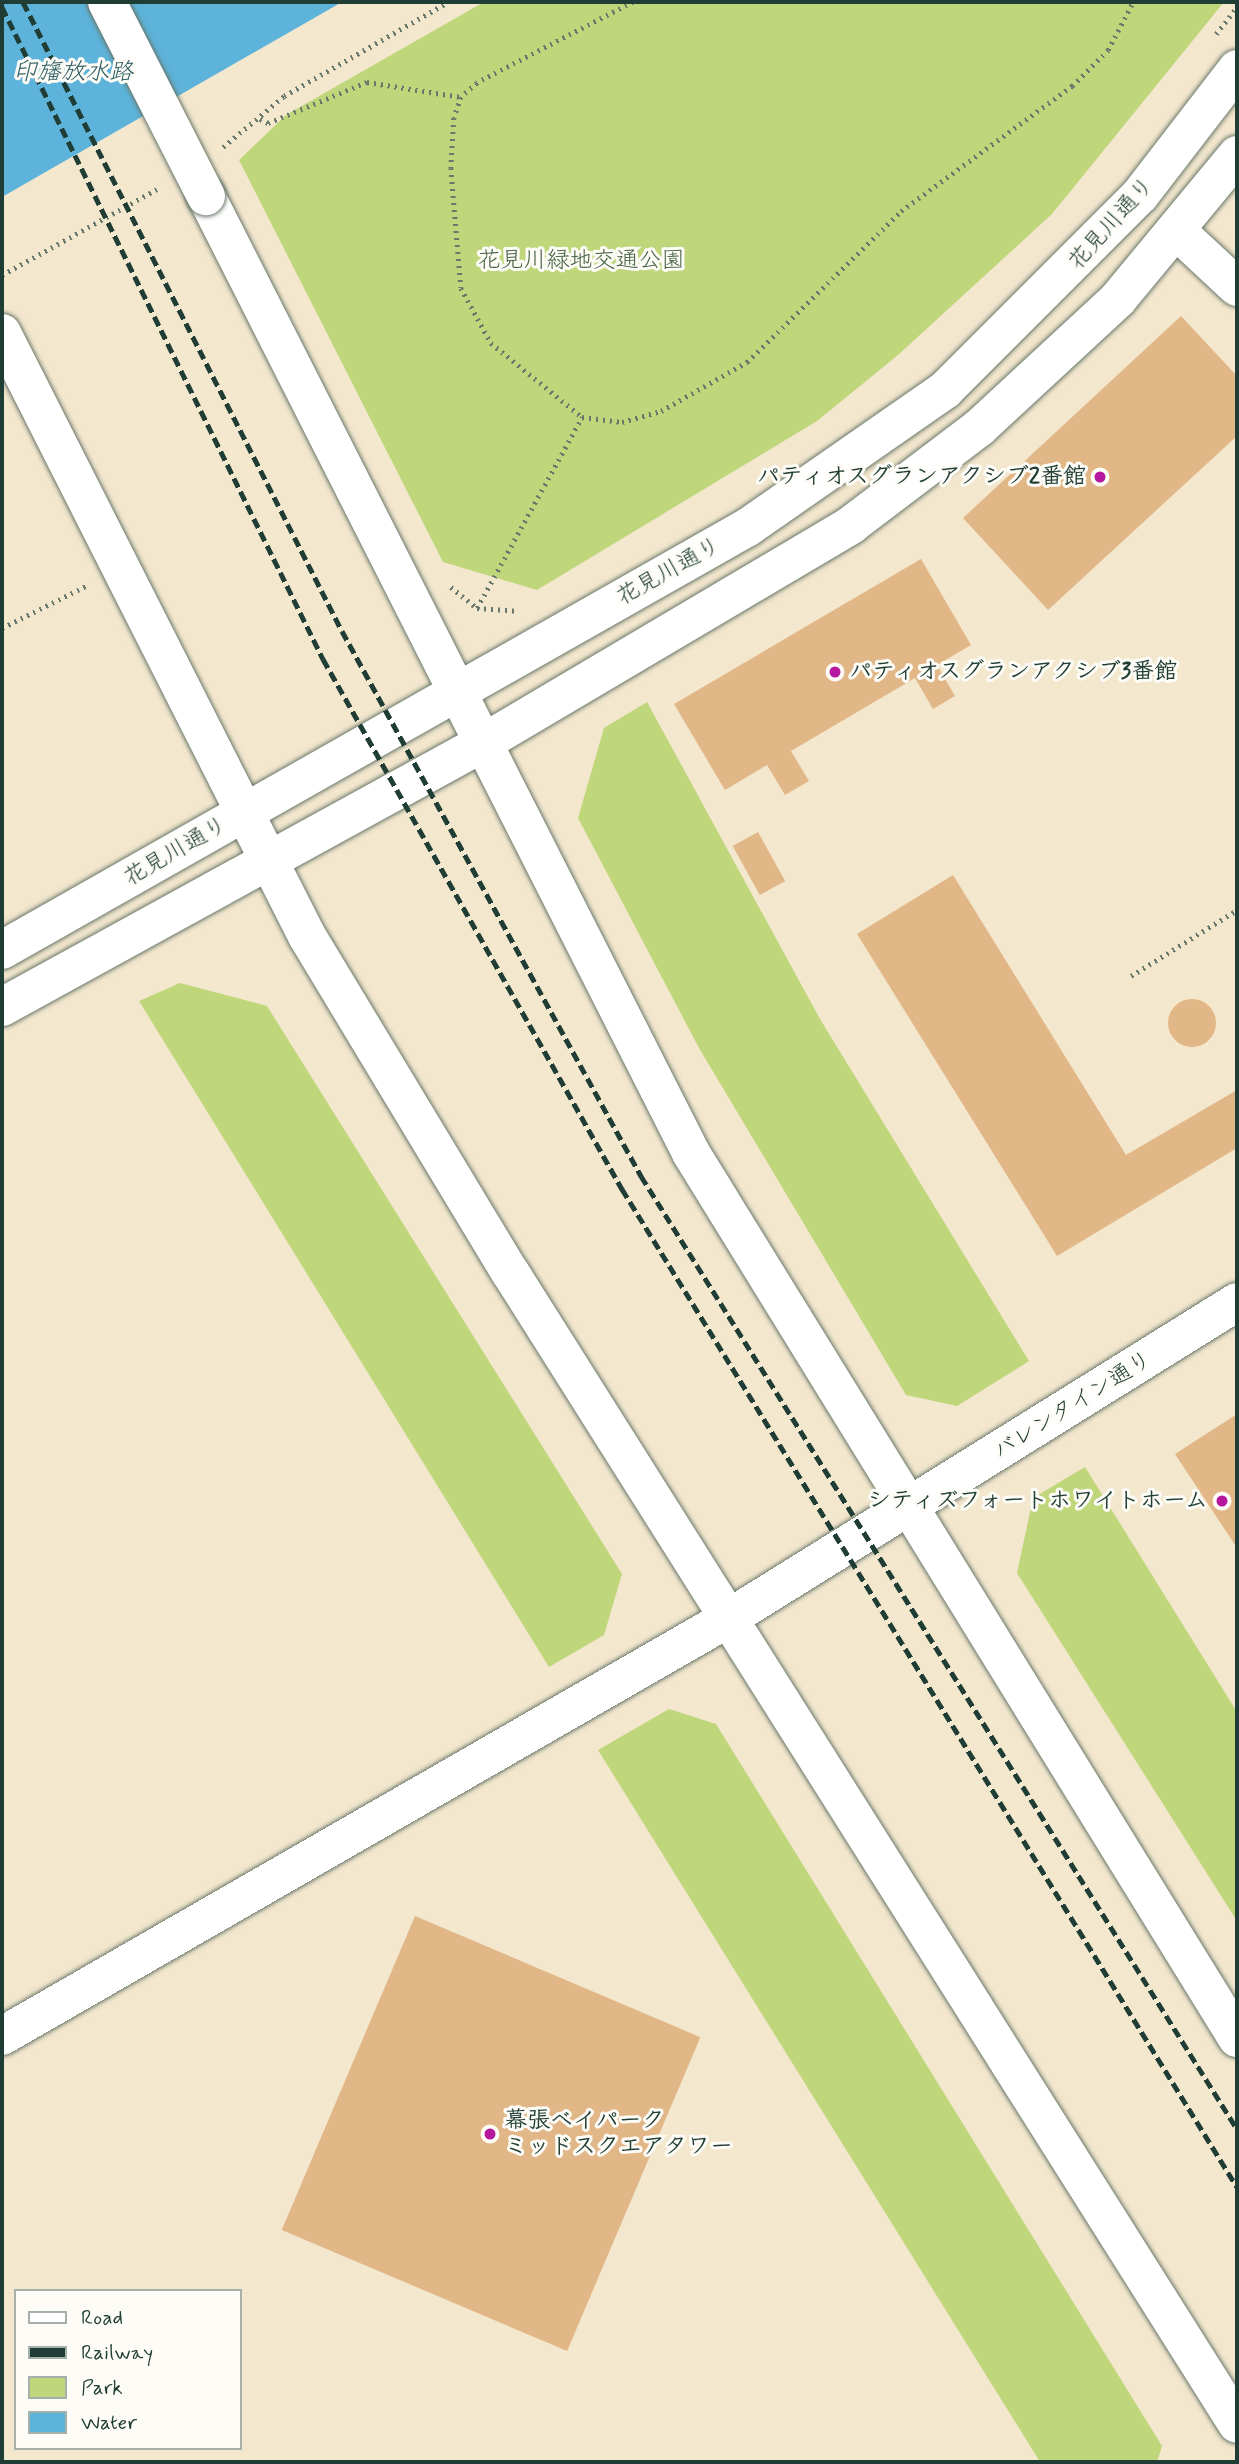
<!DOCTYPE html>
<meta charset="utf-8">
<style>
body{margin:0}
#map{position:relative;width:1239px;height:2464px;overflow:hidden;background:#f3e7ce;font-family:Mynerve,"Klee One",sans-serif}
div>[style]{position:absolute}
.green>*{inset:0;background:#bfd67a}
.water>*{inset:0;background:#5db3da}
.building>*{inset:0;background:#e2b787;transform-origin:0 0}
.round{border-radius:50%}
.path>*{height:4.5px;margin-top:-2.25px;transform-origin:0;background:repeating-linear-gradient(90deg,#69786a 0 2px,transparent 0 7px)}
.roads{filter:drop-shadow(0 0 2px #69786a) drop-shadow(0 0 2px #69786a)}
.minor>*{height:38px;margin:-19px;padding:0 19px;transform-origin:19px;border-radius:19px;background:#fff}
.rail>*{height:5px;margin-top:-2.5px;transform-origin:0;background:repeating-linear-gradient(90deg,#1f3d34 0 10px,transparent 0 15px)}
.bridges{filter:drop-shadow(0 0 2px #69786a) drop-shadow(0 0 2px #69786a)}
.minor-bridge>*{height:38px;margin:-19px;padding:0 19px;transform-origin:19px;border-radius:19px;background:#fff}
.dots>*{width:19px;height:19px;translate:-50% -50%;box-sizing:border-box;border:4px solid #fdfcf7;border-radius:50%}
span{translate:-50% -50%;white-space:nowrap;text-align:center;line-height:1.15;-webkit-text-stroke:6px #fdfcf7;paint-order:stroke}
.street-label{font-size:23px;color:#1f3d34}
.park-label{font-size:23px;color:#476346}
.poi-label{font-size:23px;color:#1f3d34;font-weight:700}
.right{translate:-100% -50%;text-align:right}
.left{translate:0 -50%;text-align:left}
.water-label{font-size:24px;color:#326066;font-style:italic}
.frame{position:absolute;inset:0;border:4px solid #1f3d34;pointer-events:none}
.legend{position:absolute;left:14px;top:2289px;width:228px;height:161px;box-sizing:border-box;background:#fdfcf7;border:2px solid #a4b0a9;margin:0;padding:9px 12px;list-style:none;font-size:21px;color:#1f3d34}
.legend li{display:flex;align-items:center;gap:14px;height:35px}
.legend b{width:35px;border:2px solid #a4b0a9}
</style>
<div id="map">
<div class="green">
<i style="clip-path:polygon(484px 2px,1224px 2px,1052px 214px,898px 355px,817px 421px,537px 590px,443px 562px,239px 160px,286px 115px)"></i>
<i style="clip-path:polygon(647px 702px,820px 1019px,1029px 1361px,957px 1406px,906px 1395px,699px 1048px,578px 818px,604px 728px)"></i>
<i style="clip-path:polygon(180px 983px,267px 1006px,622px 1574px,604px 1635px,549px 1667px,139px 1001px)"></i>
<i style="clip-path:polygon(1085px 1467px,1237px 1712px,1237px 1921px,1017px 1573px,1033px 1498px)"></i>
<i style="clip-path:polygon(669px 1709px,716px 1724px,1162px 2446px,1157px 2462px,1040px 2462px,598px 1750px)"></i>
</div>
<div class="water">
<i style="clip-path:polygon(2px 2px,342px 2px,2px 197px)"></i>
</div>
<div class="building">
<i style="clip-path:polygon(1181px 316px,1237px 376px,1237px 436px,1048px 610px,963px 518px)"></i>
<i style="clip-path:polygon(921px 559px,971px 645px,937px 665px,955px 696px,933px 709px,915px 678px,791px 751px,809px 781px,785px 795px,767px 765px,725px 790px,674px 704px)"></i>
<i style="left:758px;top:832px;width:56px;height:29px;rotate:61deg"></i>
<i style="clip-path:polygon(953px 875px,1126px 1155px,1237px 1090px,1237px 1148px,1057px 1256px,857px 934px)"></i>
<i class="round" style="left:1168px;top:999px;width:48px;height:48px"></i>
<i style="clip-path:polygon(1237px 1414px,1237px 1548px,1175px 1454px)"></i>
<i style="left:415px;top:1916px;width:310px;height:341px;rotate:23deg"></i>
</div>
<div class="path">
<i style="left:633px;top:2px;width:176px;rotate:152.6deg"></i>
<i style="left:477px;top:83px;width:21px;rotate:139deg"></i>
<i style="left:461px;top:97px;width:22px;rotate:108deg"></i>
<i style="left:454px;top:118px;width:50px;rotate:93.4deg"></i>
<i style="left:451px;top:168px;width:120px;rotate:85.2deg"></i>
<i style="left:461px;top:288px;width:63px;rotate:61.4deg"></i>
<i style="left:491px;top:343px;width:117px;rotate:39.1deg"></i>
<i style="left:582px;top:417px;width:40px;rotate:7.1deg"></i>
<i style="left:622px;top:422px;width:41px;rotate:-15.8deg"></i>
<i style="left:661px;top:411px;width:99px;rotate:-29.7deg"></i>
<i style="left:747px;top:362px;width:216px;rotate:-44.4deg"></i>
<i style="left:901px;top:211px;width:212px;rotate:-36.2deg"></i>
<i style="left:1072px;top:86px;width:51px;rotate:-45deg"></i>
<i style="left:1108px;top:50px;width:54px;rotate:-62.5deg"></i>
<i style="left:1216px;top:34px;width:34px;rotate:-52deg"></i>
<i style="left:260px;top:119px;width:9px;rotate:27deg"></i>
<i style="left:268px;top:123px;width:107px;rotate:-22.5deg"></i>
<i style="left:367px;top:82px;width:95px;rotate:9.1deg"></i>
<i style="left:223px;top:147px;width:80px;rotate:-39.9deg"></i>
<i style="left:284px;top:96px;width:189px;rotate:-29.8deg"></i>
<i style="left:2px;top:275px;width:177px;rotate:-29deg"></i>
<i style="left:451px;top:587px;width:33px;rotate:39deg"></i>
<i style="left:477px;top:608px;width:39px;rotate:4deg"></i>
<i style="left:477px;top:608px;width:218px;rotate:-61.2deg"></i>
<i style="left:2px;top:628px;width:94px;rotate:-26.6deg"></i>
<i style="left:1131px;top:976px;width:125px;rotate:-31.9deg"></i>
</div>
<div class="roads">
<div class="minor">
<i style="left:206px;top:196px;width:1073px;rotate:63.12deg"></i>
<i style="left:691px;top:1153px;width:1040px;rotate:58.33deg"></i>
<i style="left:1177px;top:231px;width:82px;rotate:43deg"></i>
<i style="left:2px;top:333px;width:676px;rotate:63.17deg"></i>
<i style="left:307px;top:936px;width:393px;rotate:58.9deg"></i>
<i style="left:510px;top:1272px;width:1362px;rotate:57.74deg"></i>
<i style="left:2px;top:950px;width:858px;rotate:-29.55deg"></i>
<i style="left:748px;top:527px;width:240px;rotate:-34.8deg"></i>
<i style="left:945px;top:390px;width:276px;rotate:-45deg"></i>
<i style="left:1140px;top:195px;width:159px;rotate:-52.4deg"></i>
<i style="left:2px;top:1007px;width:549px;rotate:-28.76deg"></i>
<i style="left:483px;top:743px;width:428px;rotate:-30.6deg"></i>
<i style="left:851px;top:525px;width:162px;rotate:-37.2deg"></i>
<i style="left:980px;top:427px;width:188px;rotate:-42.8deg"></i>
<i style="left:1118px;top:299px;width:187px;rotate:-50.4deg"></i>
<i style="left:2px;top:2036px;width:839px;rotate:-29.9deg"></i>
<i style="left:729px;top:1618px;width:598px;rotate:-31.88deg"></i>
</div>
</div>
<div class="rail">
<i style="left:23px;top:2px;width:705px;rotate:63.11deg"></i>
<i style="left:342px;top:631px;width:622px;rotate:61.25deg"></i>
<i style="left:641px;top:1176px;width:1124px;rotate:57.98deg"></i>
<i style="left:2px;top:7px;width:727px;rotate:63.79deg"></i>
<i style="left:323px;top:659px;width:609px;rotate:60.57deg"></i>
<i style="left:622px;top:1189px;width:1172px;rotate:58.36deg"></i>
</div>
<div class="bridges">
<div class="minor-bridge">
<i style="left:107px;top:2px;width:218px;rotate:63deg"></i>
</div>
</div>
<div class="dots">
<i style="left:1100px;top:477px;background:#b5179e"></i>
<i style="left:835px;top:672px;background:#b5179e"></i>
<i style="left:1222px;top:1501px;background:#b5179e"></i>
<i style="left:490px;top:2134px;background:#b5179e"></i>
</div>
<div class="street-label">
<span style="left:1112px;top:224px;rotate:-48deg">花見川通り</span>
<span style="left:669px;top:572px;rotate:-29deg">花見川通り</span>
<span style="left:176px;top:852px;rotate:-30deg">花見川通り</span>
<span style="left:1073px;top:1406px;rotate:-32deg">バレンタイン通り</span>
</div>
<div class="park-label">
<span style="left:581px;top:261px">花見川緑地交通公園</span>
</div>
<div class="poi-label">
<span class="right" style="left:1086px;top:477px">パティオスグランアクシブ2番館</span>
<span class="left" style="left:849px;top:672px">パティオスグランアクシブ3番館</span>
<span class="right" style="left:1208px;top:1501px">シティズフォートホワイトホーム</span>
<span class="left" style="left:504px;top:2134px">幕張ベイパーク<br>ミッドスクエアタワー</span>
</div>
<div class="water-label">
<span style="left:73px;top:73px">印旛放水路</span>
</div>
<div class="frame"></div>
<ul class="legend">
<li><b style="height:9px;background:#fff"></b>Road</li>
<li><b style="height:9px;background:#1f3d34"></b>Railway</li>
<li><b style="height:19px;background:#bfd67a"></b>Park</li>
<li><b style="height:19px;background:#5db3da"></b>Water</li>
</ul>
</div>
